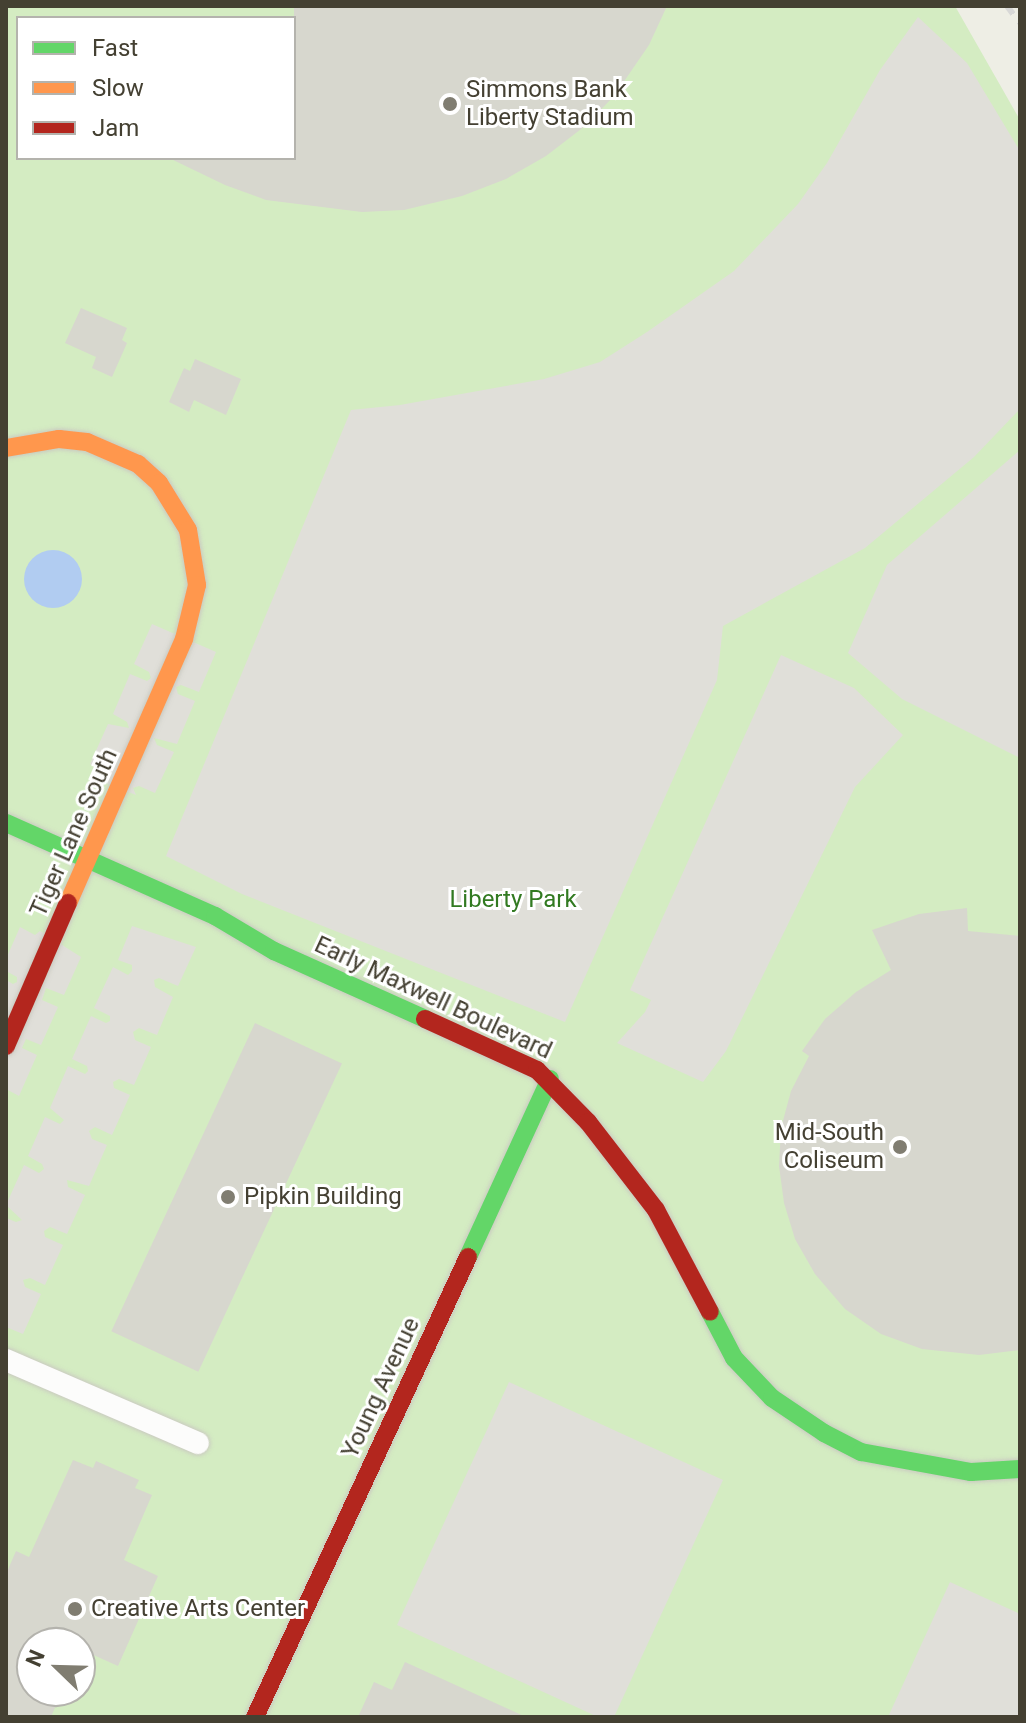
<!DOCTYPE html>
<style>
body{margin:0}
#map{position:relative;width:1026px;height:1723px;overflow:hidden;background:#eeeee5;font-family:Roboto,sans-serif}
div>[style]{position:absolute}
.green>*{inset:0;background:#d4ecc2}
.parking>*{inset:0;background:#e0dfd9}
.water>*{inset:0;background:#b1ccf1}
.round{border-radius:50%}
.building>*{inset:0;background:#d7d7ce;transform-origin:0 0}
.roads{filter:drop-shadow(0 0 2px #cacac1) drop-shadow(0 0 2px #cacac1)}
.street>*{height:22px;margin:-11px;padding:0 11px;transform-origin:11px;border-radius:11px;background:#fcfcfb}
.fast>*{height:18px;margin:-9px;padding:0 9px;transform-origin:9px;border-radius:9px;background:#63d668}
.slow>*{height:18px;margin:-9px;padding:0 9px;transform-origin:9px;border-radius:9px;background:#ff974d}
.jam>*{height:18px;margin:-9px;padding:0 9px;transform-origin:9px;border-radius:9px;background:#b3261e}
.rail>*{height:6px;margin-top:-3px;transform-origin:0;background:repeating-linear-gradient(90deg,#d8d8d7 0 10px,transparent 0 20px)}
.dots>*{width:22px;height:22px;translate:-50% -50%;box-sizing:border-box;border:4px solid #fff;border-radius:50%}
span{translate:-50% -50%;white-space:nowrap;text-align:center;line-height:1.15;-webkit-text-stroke:6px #fff;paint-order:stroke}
.poi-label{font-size:24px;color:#444032}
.left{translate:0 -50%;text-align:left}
.right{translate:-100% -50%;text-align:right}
.street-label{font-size:24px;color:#444032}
.park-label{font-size:24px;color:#327a21}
.frame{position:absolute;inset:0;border:8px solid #444032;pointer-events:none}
.legend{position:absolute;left:16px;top:16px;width:280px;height:144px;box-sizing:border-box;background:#fff;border:2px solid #b4b3ad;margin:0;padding:10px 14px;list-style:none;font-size:24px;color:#444032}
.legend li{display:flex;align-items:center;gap:16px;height:40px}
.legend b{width:40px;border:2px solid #b4b3ad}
.north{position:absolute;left:16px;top:1627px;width:80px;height:80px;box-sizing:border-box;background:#fff;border:2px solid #b4b3ad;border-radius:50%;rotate:293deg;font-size:22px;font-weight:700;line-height:32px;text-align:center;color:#444032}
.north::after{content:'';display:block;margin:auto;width:28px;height:36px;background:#807d71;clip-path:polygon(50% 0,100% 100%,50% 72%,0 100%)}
</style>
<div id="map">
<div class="green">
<i style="clip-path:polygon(evenodd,6px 6px,955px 6px,1020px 120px,1020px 1717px,6px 1717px,6px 6px,18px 18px,294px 18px,294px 158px,18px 158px,18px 18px,6px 6px,32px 1643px,80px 1643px,80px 1691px,32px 1691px,32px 1643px)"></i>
</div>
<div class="parking">
<i style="clip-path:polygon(918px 17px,967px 63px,1020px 151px,1020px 409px,974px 457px,865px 548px,723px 626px,717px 680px,565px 1022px,242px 894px,166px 856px,351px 410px,400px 405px,544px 379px,600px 362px,647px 332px,734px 271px,798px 204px,827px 163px,880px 70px)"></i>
<i style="clip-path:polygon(1020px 450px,1020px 758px,902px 699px,848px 653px,887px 565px)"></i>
<i style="clip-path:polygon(152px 624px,216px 652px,199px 692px,181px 685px,176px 687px,178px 694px,195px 701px,177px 744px,154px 738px,157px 745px,174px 752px,155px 793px,139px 786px,133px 788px,136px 795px,106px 783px,106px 772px,90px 764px,108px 724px,129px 728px,127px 722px,113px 714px,130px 674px,147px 681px,151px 678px,149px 672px,134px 664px)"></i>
<i style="clip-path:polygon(781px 655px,854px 688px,903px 735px,855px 787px,726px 1051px,703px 1082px,617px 1043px,645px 1012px,651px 1000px,630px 990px)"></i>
<i style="clip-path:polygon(132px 926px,196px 947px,178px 986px,159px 978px,154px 980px,155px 987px,173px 997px,157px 1035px,139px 1028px,133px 1032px,135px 1040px,151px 1047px,134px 1085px,119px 1079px,113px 1082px,114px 1088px,130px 1095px,112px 1135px,95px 1127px,89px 1131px,92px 1139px,107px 1145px,89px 1186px,67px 1180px,68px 1187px,85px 1195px,67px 1234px,50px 1227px,44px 1231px,45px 1237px,63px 1245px,45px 1285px,30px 1278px,23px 1280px,25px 1287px,41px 1294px,23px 1334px,6px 1327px,6px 1218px,16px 1222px,22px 1220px,6px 1205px,24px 1165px,39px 1173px,44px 1169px,42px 1164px,28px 1156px,45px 1117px,60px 1124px,64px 1120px,50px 1108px,68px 1066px,85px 1074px,88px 1071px,87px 1066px,72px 1059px,91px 1016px,106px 1023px,110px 1021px,110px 1016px,94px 1008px,113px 967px,128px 975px,132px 971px,132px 965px,118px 960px)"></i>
<i style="clip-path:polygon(20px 927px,35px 935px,40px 931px,81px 957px,64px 995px,46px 988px,42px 1000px,58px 1007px,41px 1045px,26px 1039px,22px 1048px,37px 1055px,19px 1096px,6px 1089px,6px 980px,13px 984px,17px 982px,17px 977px,6px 971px,6px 959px)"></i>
<i style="clip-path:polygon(509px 1382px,723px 1480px,614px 1717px,598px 1717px,397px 1625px)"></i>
<i style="clip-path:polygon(950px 1582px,1020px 1614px,1020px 1717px,888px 1717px)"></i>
</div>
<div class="water">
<i class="round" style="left:24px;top:550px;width:58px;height:58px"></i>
</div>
<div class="building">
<i style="clip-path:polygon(294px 6px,667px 6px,649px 45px,614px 96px,585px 126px,546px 156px,506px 179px,462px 196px,404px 210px,362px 212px,266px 200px,225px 185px,169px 158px,294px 158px)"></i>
<i style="clip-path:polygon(81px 308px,127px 328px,122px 340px,127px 343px,112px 377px,92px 368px,96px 357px,65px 343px)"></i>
<i style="clip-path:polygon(195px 359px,241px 379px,226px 415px,194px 400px,189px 412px,169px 402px,184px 368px,190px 371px)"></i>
<i style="clip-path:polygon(967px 908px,968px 931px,1020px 936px,1020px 1350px,979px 1355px,922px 1349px,881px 1334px,845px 1309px,815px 1274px,795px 1239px,784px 1203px,779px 1166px,781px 1128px,791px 1091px,809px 1056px,802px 1051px,825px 1019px,856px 992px,891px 970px,872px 930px,919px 914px)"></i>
<i style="left:255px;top:1023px;width:96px;height:340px;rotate:25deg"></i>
<i style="clip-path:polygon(73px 1460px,93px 1468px,96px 1461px,139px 1480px,135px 1488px,152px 1495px,124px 1560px,158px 1576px,118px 1666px,80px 1649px,80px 1643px,32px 1643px,32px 1691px,62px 1691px,51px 1717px,6px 1717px,6px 1574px,16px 1551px,29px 1557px)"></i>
<i style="clip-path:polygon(405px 1662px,526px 1717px,358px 1717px,374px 1682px,392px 1690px)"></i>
</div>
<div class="roads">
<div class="street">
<i style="left:6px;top:1360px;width:209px;rotate:23.4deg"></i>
</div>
<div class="fast">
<i style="left:6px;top:823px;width:229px;rotate:24deg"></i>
<i style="left:215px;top:916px;width:69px;rotate:30.7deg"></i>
<i style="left:274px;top:951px;width:166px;rotate:24.2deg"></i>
<i style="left:468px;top:1257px;width:196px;rotate:-65.3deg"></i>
<i style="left:710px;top:1312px;width:52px;rotate:62.4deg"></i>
<i style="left:734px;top:1358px;width:55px;rotate:46.5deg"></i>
<i style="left:772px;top:1398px;width:63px;rotate:33.9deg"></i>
<i style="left:824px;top:1433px;width:42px;rotate:27.2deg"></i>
<i style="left:861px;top:1452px;width:112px;rotate:10.3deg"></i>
<i style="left:971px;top:1472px;width:49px;rotate:-3.5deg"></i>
</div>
<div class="slow">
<i style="left:6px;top:448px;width:54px;rotate:-9.6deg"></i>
<i style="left:59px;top:439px;width:28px;rotate:6deg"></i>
<i style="left:87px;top:442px;width:56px;rotate:23.3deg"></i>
<i style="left:138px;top:464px;width:28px;rotate:42deg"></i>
<i style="left:159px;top:483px;width:55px;rotate:58.3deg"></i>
<i style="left:188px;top:530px;width:56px;rotate:80.7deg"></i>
<i style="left:197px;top:585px;width:56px;rotate:103.5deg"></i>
<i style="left:184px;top:639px;width:288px;rotate:113.7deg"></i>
</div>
<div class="jam">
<i style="left:425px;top:1019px;width:123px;rotate:24.5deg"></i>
<i style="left:537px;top:1070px;width:73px;rotate:45.6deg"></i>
<i style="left:588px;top:1122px;width:111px;rotate:52.3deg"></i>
<i style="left:656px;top:1210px;width:115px;rotate:62.1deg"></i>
<i style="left:6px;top:1046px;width:156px;rotate:-66.6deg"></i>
<i style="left:255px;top:1717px;width:507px;rotate:-65.15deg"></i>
</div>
</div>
<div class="rail">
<i style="left:1007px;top:6px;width:21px;rotate:53deg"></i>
</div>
<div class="dots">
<i style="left:450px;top:104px;background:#807d71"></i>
<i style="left:900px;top:1147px;background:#807d71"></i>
<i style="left:228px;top:1197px;background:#807d71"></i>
<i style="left:75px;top:1609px;background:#807d71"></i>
</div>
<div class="poi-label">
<span class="left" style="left:466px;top:104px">Simmons Bank<br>Liberty Stadium</span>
<span class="right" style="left:884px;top:1147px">Mid-South<br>Coliseum</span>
<span class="left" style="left:244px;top:1197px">Pipkin Building</span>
<span class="left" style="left:91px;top:1609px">Creative Arts Center</span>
</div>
<div class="street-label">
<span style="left:74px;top:833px;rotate:-66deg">Tiger Lane South</span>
<span style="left:433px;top:998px;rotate:25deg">Early Maxwell Boulevard</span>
<span style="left:381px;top:1388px;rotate:-65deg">Young Avenue</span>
</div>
<div class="park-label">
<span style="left:513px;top:900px">Liberty Park</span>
</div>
<div class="frame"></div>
<ul class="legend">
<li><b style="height:10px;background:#63d668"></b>Fast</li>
<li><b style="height:10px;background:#ff974d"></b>Slow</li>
<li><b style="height:10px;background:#b3261e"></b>Jam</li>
</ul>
<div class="north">N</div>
</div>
